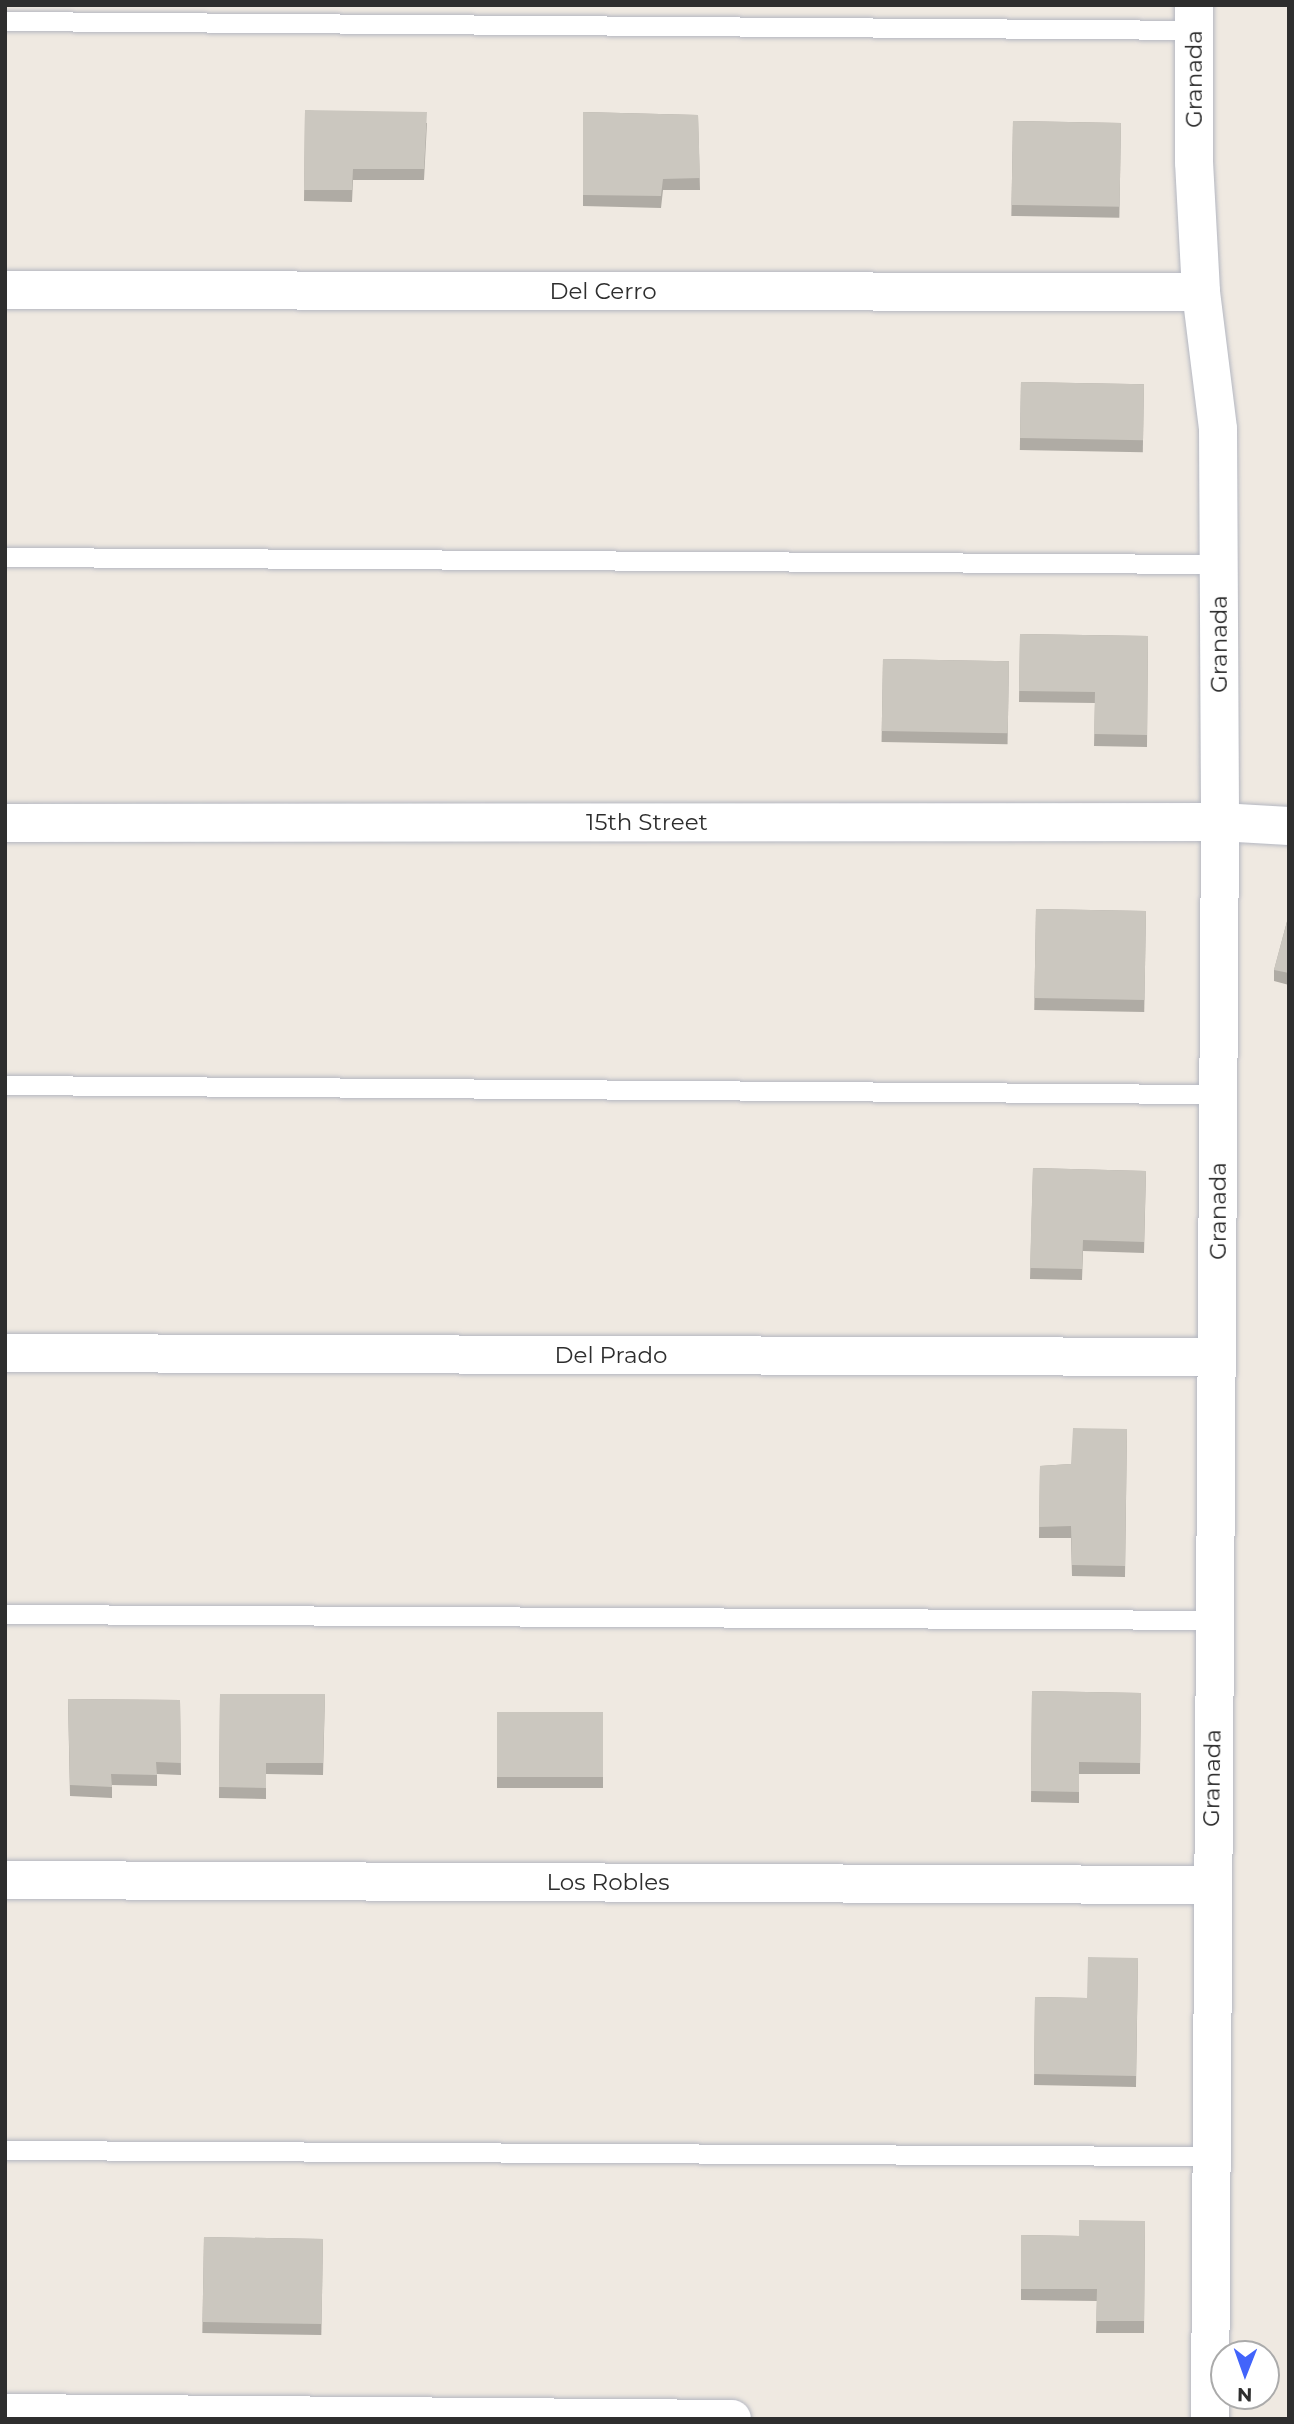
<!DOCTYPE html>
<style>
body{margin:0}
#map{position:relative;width:1294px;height:2424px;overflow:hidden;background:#efe9e1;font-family:Montserrat,sans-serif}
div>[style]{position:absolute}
.roads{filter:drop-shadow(0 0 2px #b4b7c1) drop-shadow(0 0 2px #b4b7c1)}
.lane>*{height:19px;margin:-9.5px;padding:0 9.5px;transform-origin:9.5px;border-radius:9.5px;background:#fff}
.street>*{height:38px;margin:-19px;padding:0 19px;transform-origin:19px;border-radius:19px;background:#fff}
.wall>*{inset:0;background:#afaba4;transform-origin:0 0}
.building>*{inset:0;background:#cbc7bf;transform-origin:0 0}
span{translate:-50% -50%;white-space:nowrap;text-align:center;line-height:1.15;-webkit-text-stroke:7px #fff;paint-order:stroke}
.street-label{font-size:23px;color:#2e2e2e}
.frame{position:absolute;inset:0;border:7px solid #2e2e2e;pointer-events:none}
.north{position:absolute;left:1210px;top:2340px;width:70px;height:70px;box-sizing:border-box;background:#fff;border:2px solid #ababab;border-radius:50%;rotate:181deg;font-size:19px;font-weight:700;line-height:28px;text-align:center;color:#2e2e2e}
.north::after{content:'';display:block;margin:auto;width:24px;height:32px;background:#4264fb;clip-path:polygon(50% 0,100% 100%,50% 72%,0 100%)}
</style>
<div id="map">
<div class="roads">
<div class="lane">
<i style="left:5px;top:21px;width:1189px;rotate:0.43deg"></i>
<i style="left:5px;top:557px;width:1214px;rotate:0.33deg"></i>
<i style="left:5px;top:1085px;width:1213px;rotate:0.43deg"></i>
<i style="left:5px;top:1614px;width:1208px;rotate:0.28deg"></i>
<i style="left:5px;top:2150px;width:1205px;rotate:0.29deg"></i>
</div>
<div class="street">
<i style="left:1194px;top:5px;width:157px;rotate:90deg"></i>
<i style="left:1194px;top:162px;width:130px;rotate:86.9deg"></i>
<i style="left:1201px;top:292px;width:138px;rotate:82.9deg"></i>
<i style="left:1218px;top:429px;width:393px;rotate:89.7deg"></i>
<i style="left:1220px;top:822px;width:1597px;rotate:90.36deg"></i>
<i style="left:5px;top:290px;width:1196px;rotate:0.1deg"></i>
<i style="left:5px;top:823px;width:1215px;rotate:-0.05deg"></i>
<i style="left:1220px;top:822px;width:69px;rotate:3.3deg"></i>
<i style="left:5px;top:1353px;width:1212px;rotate:0.19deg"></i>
<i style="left:5px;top:1880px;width:1206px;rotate:0.24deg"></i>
<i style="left:5px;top:2413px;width:727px;rotate:0.47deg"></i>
</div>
</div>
<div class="wall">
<i style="clip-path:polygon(305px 110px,427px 123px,424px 180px,353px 180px,352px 202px,304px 201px)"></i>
<i style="clip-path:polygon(583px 112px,698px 115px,700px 190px,663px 190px,661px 208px,583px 206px)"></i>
<i style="left:1013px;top:121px;width:108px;height:95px;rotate:1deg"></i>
<i style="left:1021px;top:382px;width:123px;height:68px;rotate:1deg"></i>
<i style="clip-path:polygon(1020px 634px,1148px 636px,1147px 747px,1094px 746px,1095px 703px,1019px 702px)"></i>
<i style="left:883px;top:659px;width:126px;height:83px;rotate:1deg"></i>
<i style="left:1036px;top:909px;width:110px;height:101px;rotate:1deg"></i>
<i style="clip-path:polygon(1289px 914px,1289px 985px,1274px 981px,1274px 970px)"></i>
<i style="clip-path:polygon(1033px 1168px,1146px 1171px,1144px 1253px,1083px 1251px,1082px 1280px,1030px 1279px)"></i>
<i style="clip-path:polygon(1127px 1429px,1125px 1577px,1072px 1576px,1071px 1538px,1039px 1538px,1040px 1466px,1071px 1464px)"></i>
<i style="clip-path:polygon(1032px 1691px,1141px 1693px,1140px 1774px,1079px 1774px,1079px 1803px,1031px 1802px)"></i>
<i style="clip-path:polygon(220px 1694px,325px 1694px,323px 1775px,266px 1774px,266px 1799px,219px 1798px)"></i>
<i style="clip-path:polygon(68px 1699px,180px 1700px,181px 1775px,157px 1774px,157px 1786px,112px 1785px,112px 1798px,70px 1796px)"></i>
<i style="left:497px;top:1712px;width:106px;height:76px"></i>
<i style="clip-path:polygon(1138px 1958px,1136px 2087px,1034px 2085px,1035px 1997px,1087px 1998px)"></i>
<i style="clip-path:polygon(1145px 2221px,1144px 2333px,1096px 2333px,1097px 2301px,1021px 2300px,1021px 2235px,1079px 2236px)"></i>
<i style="left:204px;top:2237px;width:119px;height:96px;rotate:1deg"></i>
</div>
<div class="building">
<i style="clip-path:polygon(305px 110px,427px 112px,424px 169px,353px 169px,352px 190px,304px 190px)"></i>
<i style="clip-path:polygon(583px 112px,698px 115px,700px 178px,663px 179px,661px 196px,583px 195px)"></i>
<i style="left:1013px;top:121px;width:108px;height:84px;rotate:1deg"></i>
<i style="left:1021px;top:382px;width:123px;height:56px;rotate:1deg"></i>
<i style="clip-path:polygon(1020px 634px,1148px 636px,1147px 735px,1094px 734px,1095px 692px,1019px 691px)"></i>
<i style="left:883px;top:659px;width:126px;height:72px;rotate:1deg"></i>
<i style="left:1036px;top:909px;width:110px;height:89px;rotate:1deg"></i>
<i style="clip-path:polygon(1289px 914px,1289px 973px,1274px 970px)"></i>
<i style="clip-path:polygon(1033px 1168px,1146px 1171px,1144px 1242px,1083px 1240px,1082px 1269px,1030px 1268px)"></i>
<i style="clip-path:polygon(1073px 1428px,1127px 1429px,1125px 1566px,1072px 1565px,1071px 1526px,1039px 1527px,1040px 1466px,1071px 1464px)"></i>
<i style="clip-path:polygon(1032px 1691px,1141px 1693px,1140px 1763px,1079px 1762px,1079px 1792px,1031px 1791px)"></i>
<i style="clip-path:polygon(220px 1694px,325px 1694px,323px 1763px,266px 1763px,266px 1788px,219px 1787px)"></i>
<i style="clip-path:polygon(68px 1699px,180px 1700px,181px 1763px,156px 1762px,157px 1775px,111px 1774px,112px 1787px,70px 1785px)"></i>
<i style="left:497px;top:1712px;width:106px;height:65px"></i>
<i style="clip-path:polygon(1088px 1957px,1138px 1958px,1136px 2076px,1034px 2074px,1035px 1997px,1087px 1998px)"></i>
<i style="clip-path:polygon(1079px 2220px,1145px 2221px,1144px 2321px,1096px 2321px,1097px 2289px,1021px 2289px,1021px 2235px,1079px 2236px)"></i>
<i style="left:204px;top:2237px;width:119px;height:85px;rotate:1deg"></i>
</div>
<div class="street-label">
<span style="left:1194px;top:79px;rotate:-90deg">Granada</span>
<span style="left:603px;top:291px">Del Cerro</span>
<span style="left:1219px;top:644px;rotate:-90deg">Granada</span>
<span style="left:647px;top:822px">15th Street</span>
<span style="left:1218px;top:1211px;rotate:-90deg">Granada</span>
<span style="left:611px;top:1355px">Del Prado</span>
<span style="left:1212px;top:1778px;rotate:-89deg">Granada</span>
<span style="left:608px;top:1882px">Los Robles</span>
</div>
<div class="frame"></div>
<div class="north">N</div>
</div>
